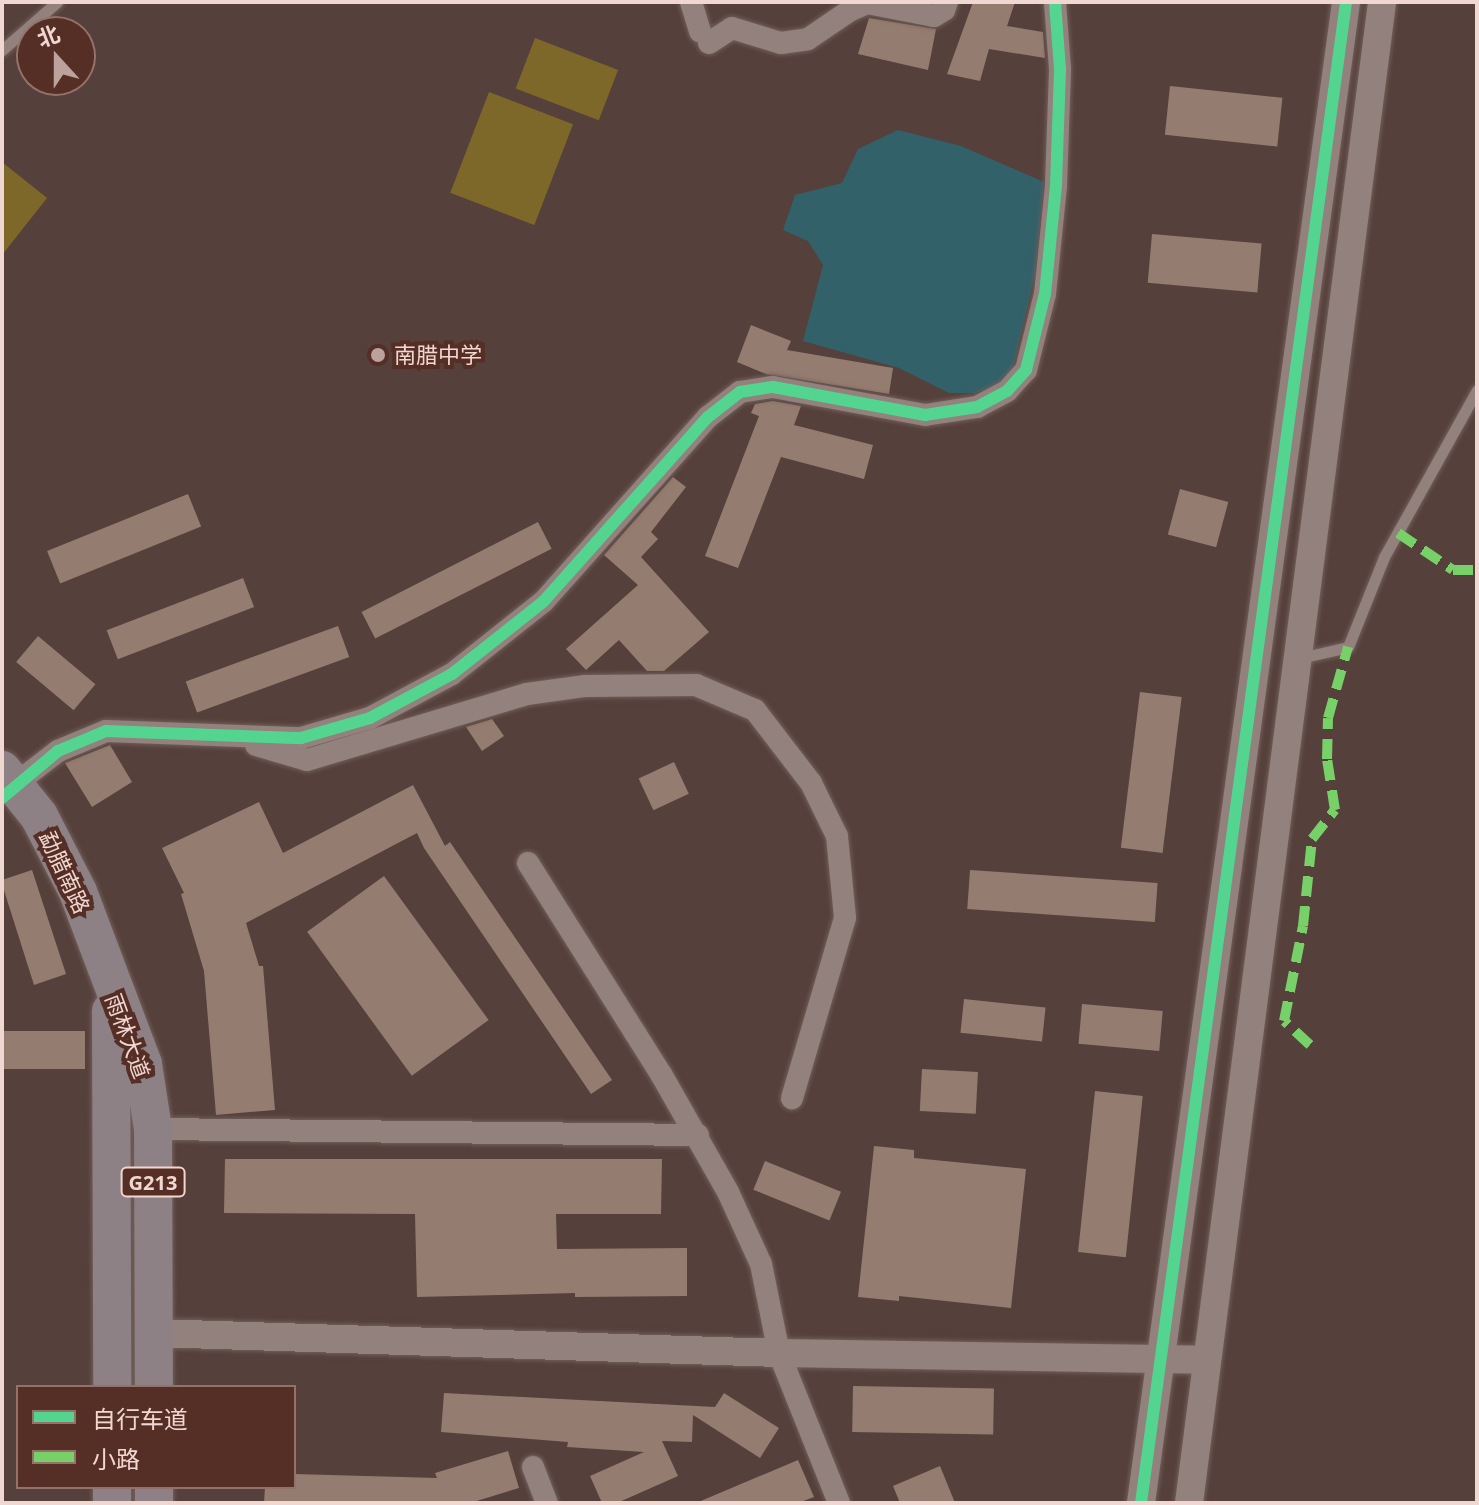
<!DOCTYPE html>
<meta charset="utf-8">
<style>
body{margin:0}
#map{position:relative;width:1479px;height:1505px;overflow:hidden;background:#56403b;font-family:"Noto Sans","Noto Sans SC",sans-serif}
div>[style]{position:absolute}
.green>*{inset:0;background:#7d682a;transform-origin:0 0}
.water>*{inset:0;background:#32616a}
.building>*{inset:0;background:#957c70;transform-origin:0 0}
.roads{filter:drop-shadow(0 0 2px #715e59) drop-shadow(0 0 2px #715e59)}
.service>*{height:11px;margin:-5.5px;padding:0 5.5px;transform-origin:5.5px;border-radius:5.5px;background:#92817d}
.minor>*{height:22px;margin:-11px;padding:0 11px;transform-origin:11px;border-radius:11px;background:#92817d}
.tertiary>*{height:28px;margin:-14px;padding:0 14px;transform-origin:14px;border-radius:14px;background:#92817d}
.trunk>*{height:38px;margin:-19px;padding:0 19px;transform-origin:19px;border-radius:19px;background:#8d8186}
.quiet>*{height:10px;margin-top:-5px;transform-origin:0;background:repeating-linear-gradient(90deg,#78d068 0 20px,transparent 0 30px)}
.cycleway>*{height:12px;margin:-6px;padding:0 6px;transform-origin:6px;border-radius:6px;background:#53d58f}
.dots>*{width:22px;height:22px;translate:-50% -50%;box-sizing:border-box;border:4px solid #552e26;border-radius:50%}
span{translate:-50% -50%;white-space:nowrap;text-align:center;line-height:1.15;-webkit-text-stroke:8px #552e26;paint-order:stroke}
.shield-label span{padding:2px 6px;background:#552e26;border:2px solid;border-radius:6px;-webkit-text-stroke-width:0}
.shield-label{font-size:20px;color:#f1d7d1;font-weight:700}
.poi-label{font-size:22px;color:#f1d7d1}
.left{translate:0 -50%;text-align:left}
.street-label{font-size:22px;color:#f1d7d1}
.frame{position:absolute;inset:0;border:4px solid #f1d7d1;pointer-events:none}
.legend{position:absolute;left:16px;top:1385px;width:280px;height:104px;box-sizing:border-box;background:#552e26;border:2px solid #93726a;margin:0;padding:10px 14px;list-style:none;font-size:24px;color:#f1d7d1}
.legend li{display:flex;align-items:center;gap:16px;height:40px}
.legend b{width:40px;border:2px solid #93726a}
.north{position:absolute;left:16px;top:16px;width:80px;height:80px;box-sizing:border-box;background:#552e26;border:2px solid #93726a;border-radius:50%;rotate:339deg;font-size:22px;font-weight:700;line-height:32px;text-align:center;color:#f1d7d1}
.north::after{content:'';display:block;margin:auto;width:28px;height:36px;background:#bba29c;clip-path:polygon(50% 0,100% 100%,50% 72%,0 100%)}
</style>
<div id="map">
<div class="green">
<i style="left:535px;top:38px;width:89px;height:54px;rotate:21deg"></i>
<i style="left:489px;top:92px;width:90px;height:108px;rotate:21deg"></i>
<i style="clip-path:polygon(2px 162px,47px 198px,2px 255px)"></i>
</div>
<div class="water">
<i style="clip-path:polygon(898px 130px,961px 146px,1044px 182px,1035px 275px,1013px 367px,1001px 385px,975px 393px,949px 393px,899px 368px,803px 341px,823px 265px,808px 241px,783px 230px,795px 195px,842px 183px,858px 149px)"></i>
</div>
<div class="building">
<i style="clip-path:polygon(973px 2px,1015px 2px,1007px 26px,1043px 32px,1045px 58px,989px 49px,980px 81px,947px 74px)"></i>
<i style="clip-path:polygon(869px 18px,936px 29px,928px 70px,858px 54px)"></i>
<i style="left:1170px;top:86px;width:113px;height:49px;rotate:6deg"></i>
<i style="left:1152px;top:234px;width:110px;height:49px;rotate:5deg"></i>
<i style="clip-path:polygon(751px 325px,791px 341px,787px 350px,893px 368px,889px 394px,766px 374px,737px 362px)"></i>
<i style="clip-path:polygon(773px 401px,801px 406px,794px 425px,873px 445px,864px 479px,781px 457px,738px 568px,705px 556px,759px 416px,751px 413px,755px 404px)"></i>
<i style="clip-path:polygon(673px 477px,686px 487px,651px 532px,658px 539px,641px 557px,709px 632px,664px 671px,647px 671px,619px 640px,586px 670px,566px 649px,638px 585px,604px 555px)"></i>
<i style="left:1180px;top:489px;width:50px;height:47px;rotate:15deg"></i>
<i style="left:188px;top:494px;width:35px;height:152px;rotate:68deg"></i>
<i style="left:538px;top:522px;width:30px;height:198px;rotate:63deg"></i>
<i style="left:243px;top:578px;width:31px;height:146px;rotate:69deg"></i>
<i style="left:338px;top:626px;width:33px;height:162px;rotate:70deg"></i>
<i style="left:38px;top:636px;width:75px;height:34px;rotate:40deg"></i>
<i style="left:1140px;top:692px;width:42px;height:157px;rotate:7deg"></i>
<i style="clip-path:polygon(492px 719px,504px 736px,482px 751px,466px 727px)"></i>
<i style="clip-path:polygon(110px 745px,132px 782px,92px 807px,65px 763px)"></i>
<i style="left:674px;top:762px;width:35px;height:39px;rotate:65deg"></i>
<i style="clip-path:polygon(413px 785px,445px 846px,450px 842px,612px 1080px,591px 1094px,424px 848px,417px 833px,246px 923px,259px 966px,263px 966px,275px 1110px,216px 1115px,204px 971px,181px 894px,184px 893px,162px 848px,259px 802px,283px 853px)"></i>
<i style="clip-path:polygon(32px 870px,66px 974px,34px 985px,2px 884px,2px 880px)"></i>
<i style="left:970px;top:870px;width:188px;height:39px;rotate:4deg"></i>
<i style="left:384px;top:876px;width:178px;height:95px;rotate:54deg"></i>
<i style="left:964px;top:999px;width:82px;height:34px;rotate:6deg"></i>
<i style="left:1082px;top:1004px;width:81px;height:40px;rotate:5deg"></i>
<i style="left:85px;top:1031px;width:38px;height:83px;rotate:90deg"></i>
<i style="left:922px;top:1069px;width:56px;height:42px;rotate:3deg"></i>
<i style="left:1095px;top:1091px;width:48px;height:162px;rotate:6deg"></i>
<i style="clip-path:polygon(874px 1146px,914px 1150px,914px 1158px,1026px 1169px,1011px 1308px,899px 1296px,899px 1301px,858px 1297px)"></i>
<i style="clip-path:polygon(225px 1159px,662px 1159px,661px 1214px,556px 1214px,557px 1249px,687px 1248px,687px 1296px,575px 1297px,575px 1293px,417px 1297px,415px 1214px,224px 1213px)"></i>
<i style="left:765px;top:1161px;width:82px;height:31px;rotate:22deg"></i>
<i style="left:853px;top:1386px;width:141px;height:46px;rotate:1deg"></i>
<i style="clip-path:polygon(444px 1393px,715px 1407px,724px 1393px,779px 1428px,760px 1458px,693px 1415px,692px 1442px,662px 1441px,678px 1476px,617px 1503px,602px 1503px,590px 1476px,644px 1452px,567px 1447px,568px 1442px,441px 1432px)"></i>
<i style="clip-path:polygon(508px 1451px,519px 1488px,470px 1503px,264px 1503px,265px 1487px,294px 1487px,294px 1474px,437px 1478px,435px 1473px)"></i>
<i style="clip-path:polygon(798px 1460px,814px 1497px,798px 1503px,696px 1503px)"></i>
<i style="clip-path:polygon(940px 1466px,955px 1503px,900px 1503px,893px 1486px)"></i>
</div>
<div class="roads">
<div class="service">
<i style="left:2px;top:50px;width:73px;rotate:-41.1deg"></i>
<i style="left:1300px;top:658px;width:49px;rotate:-12.9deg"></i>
<i style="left:1348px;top:647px;width:97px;rotate:-68.2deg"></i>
<i style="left:1384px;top:557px;width:191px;rotate:-60.9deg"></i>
</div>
<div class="minor">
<i style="left:691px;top:2px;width:31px;rotate:73deg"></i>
<i style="left:709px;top:43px;width:27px;rotate:-33deg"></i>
<i style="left:732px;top:28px;width:51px;rotate:17deg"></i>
<i style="left:781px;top:43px;width:27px;rotate:-8deg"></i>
<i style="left:808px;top:39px;width:50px;rotate:-34.3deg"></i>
<i style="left:849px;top:11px;width:20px;rotate:-24deg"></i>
<i style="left:867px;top:3px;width:68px;rotate:11deg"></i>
<i style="left:934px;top:16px;width:12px;rotate:-31deg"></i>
<i style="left:944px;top:10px;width:9px;rotate:-69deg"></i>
<i style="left:256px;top:745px;width:53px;rotate:16.4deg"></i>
<i style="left:307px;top:760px;width:230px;rotate:-16.7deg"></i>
<i style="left:527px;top:694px;width:59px;rotate:-7.9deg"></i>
<i style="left:585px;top:686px;width:111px;rotate:-0.5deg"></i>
<i style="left:696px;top:685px;width:64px;rotate:23deg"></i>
<i style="left:755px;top:710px;width:92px;rotate:52.5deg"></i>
<i style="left:811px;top:783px;width:59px;rotate:63.9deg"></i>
<i style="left:837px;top:836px;width:82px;rotate:84.4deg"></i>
<i style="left:845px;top:918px;width:188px;rotate:106.4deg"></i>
<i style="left:14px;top:785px;width:56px;rotate:-37.7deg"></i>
<i style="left:58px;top:751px;width:52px;rotate:-22.6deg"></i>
<i style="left:106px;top:731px;width:195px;rotate:2.1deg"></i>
<i style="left:301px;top:738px;width:72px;rotate:-16.2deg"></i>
<i style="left:370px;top:718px;width:93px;rotate:-28.2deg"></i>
<i style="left:452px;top:674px;width:116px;rotate:-38.4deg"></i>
<i style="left:543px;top:602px;width:248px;rotate:-48.3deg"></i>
<i style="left:708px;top:417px;width:41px;rotate:-38deg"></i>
<i style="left:740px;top:392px;width:33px;rotate:-9deg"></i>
<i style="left:773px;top:387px;width:155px;rotate:10.4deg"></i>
<i style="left:925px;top:415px;width:53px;rotate:-8.7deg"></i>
<i style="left:977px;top:407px;width:34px;rotate:-28deg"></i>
<i style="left:1007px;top:391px;width:28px;rotate:-48deg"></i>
<i style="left:1026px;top:370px;width:78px;rotate:-76deg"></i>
<i style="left:1045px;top:294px;width:110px;rotate:-84.2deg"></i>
<i style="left:1056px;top:185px;width:116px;rotate:-88deg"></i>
<i style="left:1060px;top:69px;width:67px;rotate:-94.3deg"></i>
<i style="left:528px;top:863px;width:249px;rotate:57.8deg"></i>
<i style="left:661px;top:1074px;width:136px;rotate:60.4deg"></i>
<i style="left:728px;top:1192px;width:79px;rotate:65.4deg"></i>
<i style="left:761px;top:1264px;width:91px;rotate:78.6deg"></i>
<i style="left:779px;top:1353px;width:162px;rotate:68.2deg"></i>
<i style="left:153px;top:1129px;width:545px;rotate:0.63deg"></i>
<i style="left:533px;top:1467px;width:39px;rotate:69deg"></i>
</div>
<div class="tertiary">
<i style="left:154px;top:1333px;width:625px;rotate:1.83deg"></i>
<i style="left:779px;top:1353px;width:428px;rotate:0.9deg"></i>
<i style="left:1141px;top:1503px;width:1515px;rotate:-82.22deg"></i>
<i style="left:1189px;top:1503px;width:1513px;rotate:-82.67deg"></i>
</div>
<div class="trunk">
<i style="left:2px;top:770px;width:59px;rotate:51.2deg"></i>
<i style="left:39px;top:816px;width:85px;rotate:62.8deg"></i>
<i style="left:78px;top:892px;width:184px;rotate:69.3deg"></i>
<i style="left:143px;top:1064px;width:66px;rotate:81.3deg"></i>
<i style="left:153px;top:1129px;width:258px;rotate:89.8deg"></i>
<i style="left:111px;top:1011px;width:376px;rotate:89.8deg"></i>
<i style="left:112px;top:1487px;width:16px;rotate:90deg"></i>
<i style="left:154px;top:1503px;width:16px;rotate:-90deg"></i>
</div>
</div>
<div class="quiet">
<i style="left:1398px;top:533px;width:66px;rotate:33.9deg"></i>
<i style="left:1453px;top:570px;width:24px"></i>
<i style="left:1310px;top:1045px;width:35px;rotate:-137deg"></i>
<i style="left:1284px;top:1021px;width:97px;rotate:-78.7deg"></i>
<i style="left:1303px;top:926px;width:87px;rotate:-84.1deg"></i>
<i style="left:1312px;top:839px;width:37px;rotate:-52deg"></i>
<i style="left:1335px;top:810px;width:52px;rotate:-98.9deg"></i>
<i style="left:1327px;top:759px;width:41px;rotate:-88.6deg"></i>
<i style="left:1328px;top:718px;width:74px;rotate:-74.3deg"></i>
</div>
<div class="cycleway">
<i style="left:2px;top:798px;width:73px;rotate:-40deg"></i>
<i style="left:58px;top:751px;width:52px;rotate:-22.6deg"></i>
<i style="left:106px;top:731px;width:195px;rotate:2.1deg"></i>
<i style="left:301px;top:738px;width:72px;rotate:-16.2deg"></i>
<i style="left:370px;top:718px;width:93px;rotate:-28.2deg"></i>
<i style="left:452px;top:674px;width:116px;rotate:-38.4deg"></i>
<i style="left:543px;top:602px;width:248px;rotate:-48.3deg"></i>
<i style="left:708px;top:417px;width:41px;rotate:-38deg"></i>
<i style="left:740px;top:392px;width:33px;rotate:-9deg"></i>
<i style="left:773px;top:387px;width:155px;rotate:10.4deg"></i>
<i style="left:925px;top:415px;width:53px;rotate:-8.7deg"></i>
<i style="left:977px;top:407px;width:34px;rotate:-28deg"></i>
<i style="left:1007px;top:391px;width:28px;rotate:-48deg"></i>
<i style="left:1026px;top:370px;width:78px;rotate:-76deg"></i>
<i style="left:1045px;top:294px;width:110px;rotate:-84.2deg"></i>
<i style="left:1056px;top:185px;width:116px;rotate:-88deg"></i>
<i style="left:1060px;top:69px;width:67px;rotate:-94.3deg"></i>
<i style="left:1141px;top:1503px;width:1515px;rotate:-82.22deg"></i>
</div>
<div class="dots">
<i style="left:378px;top:355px;background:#bba29c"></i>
</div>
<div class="shield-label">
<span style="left:153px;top:1182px">G213</span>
</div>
<div class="poi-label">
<span class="left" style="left:394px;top:355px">南腊中学</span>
</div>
<div class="street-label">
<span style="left:65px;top:872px;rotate:65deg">勐腊南路</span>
<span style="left:128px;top:1036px;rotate:70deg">雨林大道</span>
</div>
<div class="frame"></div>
<ul class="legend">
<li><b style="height:10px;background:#53d58f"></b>自行车道</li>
<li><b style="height:10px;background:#78d068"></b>小路</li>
</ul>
<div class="north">北</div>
</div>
